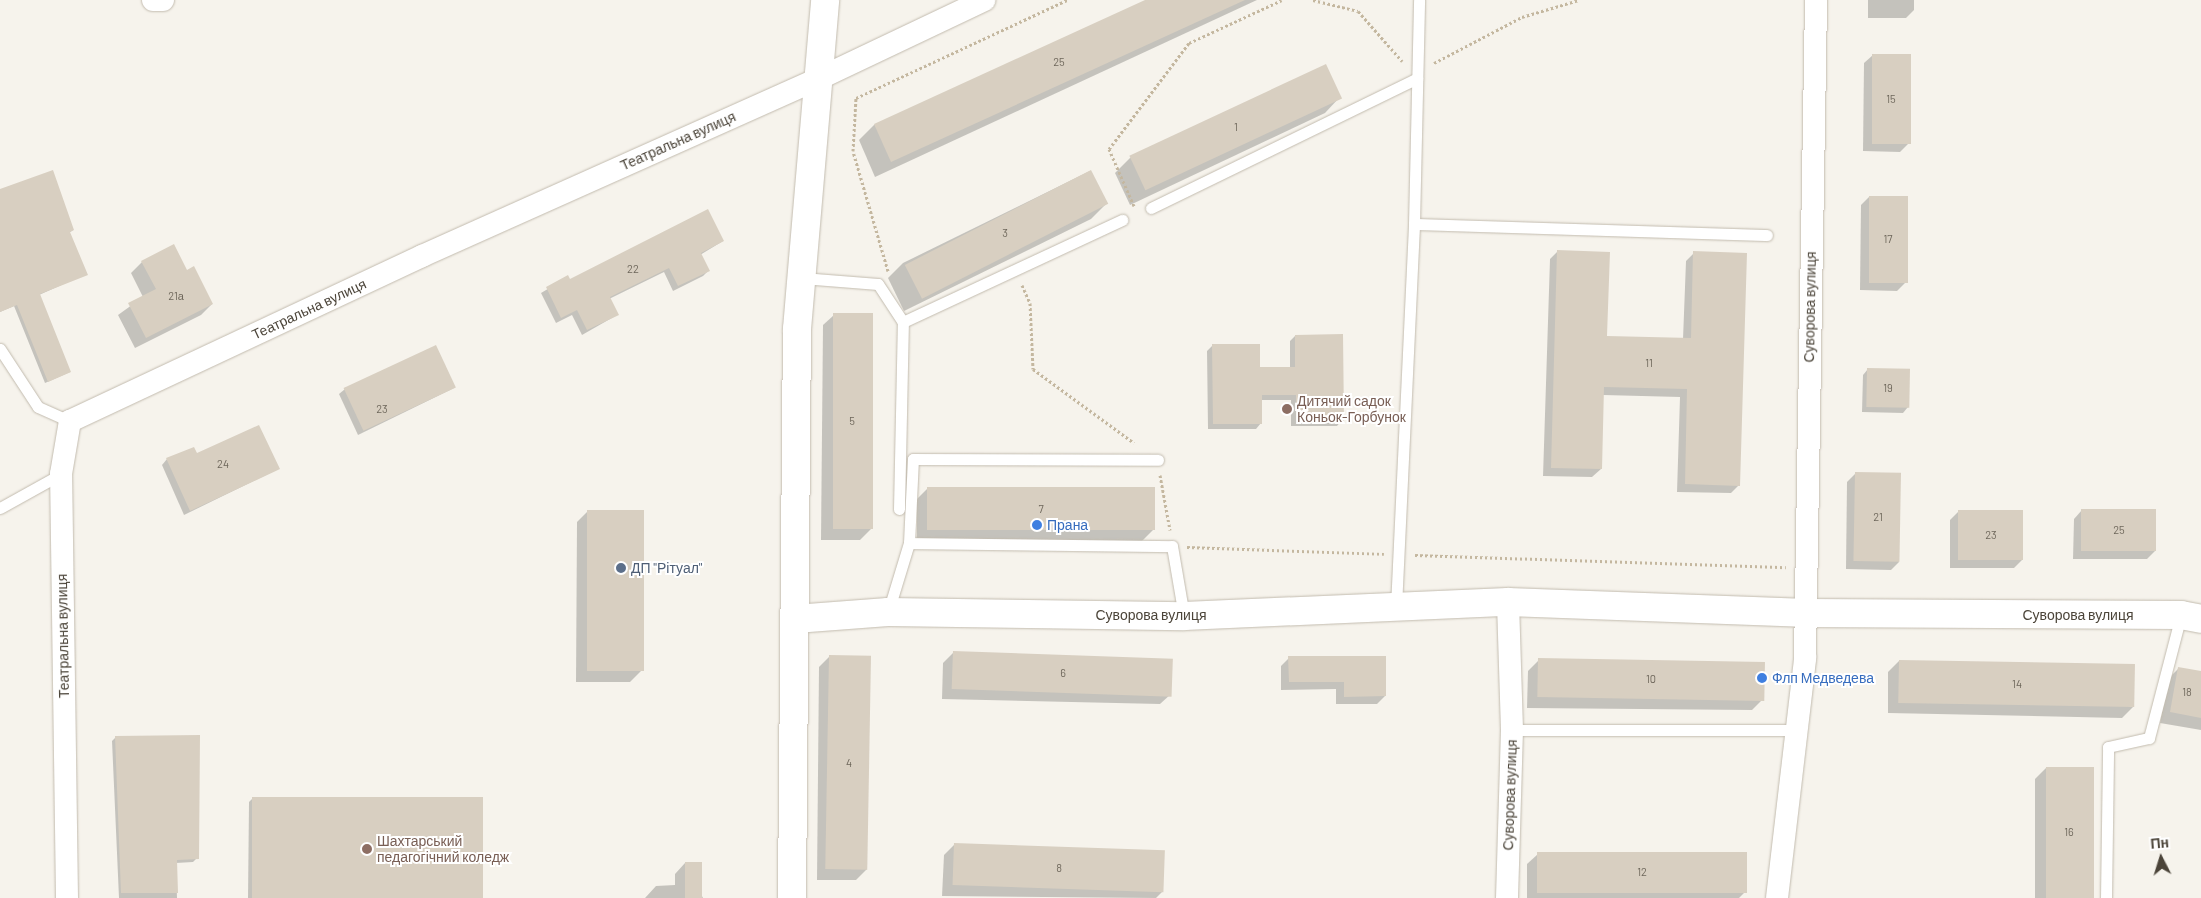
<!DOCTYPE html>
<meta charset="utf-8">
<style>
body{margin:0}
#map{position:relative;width:2201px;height:898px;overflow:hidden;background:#f6f3ec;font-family:Barlow,sans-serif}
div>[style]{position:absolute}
.shadow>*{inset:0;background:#0003}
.building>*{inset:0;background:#d8cfc1;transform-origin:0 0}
.path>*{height:3px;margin-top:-1.5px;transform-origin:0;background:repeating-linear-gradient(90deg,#c4b79f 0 2.5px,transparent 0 5px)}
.roads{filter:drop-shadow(0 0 1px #c2bbae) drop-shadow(0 0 1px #c2bbae)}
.service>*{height:11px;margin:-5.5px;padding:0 5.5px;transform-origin:5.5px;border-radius:5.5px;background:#fff}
.minor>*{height:22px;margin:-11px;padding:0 11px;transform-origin:11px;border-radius:11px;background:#fff}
.tertiary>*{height:28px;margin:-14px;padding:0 14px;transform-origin:14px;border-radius:14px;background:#fff}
.dots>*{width:14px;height:14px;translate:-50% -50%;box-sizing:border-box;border:2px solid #fff;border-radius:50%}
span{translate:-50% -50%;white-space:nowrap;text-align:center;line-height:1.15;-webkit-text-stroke:4px #fff;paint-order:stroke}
.number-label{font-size:11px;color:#6e675b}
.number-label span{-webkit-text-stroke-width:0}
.street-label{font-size:14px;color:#4b4439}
.education-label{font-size:14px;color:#785e54}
.left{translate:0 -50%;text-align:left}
.shop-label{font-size:14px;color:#366cbe}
.service-label{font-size:14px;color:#4e5e75}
.north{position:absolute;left:2136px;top:833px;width:50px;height:50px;-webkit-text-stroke:4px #fff;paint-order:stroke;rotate:355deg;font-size:14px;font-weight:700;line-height:20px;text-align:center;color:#4b4439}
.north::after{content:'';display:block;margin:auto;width:18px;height:22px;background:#4b4439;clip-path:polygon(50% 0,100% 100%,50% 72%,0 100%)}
</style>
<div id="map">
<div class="shadow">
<i style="clip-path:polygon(1148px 0,1257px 0,875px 177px,859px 140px,874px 125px)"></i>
<i style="clip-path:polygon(1868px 0,1914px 0,1914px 10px,1906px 18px,1868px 18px)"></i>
<i style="clip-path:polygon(1873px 55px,1908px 144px,1900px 152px,1863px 151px,1864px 63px)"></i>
<i style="clip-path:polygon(1340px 97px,1325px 113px,1130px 205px,1115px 173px,1130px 158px)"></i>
<i style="clip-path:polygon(1090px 171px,1106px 204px,1091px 219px,904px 311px,888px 278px,903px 263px)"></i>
<i style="clip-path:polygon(0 191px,73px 230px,69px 233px,86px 274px,39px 295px,70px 372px,45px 383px,14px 306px,0 312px)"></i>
<i style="clip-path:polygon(1869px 197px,1905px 283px,1897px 291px,1860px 290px,1861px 205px)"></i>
<i style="clip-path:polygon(723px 241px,700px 255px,708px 271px,703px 276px,673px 291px,664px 272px,609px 299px,617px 315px,582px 335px,572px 315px,556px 323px,541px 293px,568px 277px,569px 280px)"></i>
<i style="clip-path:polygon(1558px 251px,1606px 337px,1683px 339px,1686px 261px,1694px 253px,1739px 485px,1731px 493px,1677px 492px,1680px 397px,1603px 395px,1601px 469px,1592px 477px,1543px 476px,1550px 259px)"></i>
<i style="clip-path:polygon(142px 262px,187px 271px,212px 304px,201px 315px,135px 348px,118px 315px,143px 297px,131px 273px)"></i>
<i style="clip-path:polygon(834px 315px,871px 529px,860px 540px,821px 540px,823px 325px)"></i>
<i style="clip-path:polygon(1295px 336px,1342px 420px,1337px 426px,1291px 426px,1291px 400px,1261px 400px,1261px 423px,1256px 429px,1208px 429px,1207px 351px,1213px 345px,1259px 368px,1290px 368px,1290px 341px)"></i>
<i style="clip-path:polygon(1868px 369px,1908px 407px,1903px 413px,1862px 412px,1863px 375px)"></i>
<i style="clip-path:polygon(454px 388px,358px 435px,339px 394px,345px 389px)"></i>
<i style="clip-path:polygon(197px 455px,278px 469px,184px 515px,162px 465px,167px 459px)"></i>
<i style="clip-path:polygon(1856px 473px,1899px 562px,1891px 570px,1846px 569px,1847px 482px)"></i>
<i style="clip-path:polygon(928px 488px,1153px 530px,1142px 541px,917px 540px,917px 499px)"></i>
<i style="clip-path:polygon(2082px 510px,2155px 551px,2147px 559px,2073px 559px,2074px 519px)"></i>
<i style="clip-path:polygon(588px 511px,641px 671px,630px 682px,576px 682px,577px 522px)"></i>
<i style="clip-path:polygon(1958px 512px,2022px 560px,2014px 568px,1950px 568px,1950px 520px)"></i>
<i style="clip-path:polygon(954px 652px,1171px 694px,1160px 704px,942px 699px,943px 663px)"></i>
<i style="clip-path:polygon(830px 656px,867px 869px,856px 880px,817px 880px,819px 667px)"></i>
<i style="clip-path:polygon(1289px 658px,1385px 696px,1377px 704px,1336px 704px,1336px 689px,1281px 690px,1281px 666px)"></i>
<i style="clip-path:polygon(1539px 660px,1763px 699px,1752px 710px,1527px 708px,1528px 671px)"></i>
<i style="clip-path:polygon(1899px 661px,2133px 707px,2122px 718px,1888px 713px,1888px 672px)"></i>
<i style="clip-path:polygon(2179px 668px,2201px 672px,2201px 730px,2160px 723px,2168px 679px)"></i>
<i style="clip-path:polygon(116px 737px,197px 858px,193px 862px,176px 863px,177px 898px,119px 898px,112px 741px)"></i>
<i style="clip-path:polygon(2046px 768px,2092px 898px,2035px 898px,2035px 779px)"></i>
<i style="clip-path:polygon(253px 798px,481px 898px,248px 898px,249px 802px)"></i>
<i style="clip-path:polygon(955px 844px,1162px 892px,1156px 898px,942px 896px,944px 855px)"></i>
<i style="clip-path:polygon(1538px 854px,1746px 891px,1739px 898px,1527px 898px,1527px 864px)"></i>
<i style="clip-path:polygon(685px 863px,703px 898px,645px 898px,656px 886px,675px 885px,675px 874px)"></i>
</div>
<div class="building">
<i style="clip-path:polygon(1145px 0,1245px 0,891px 162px,874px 124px)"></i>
<i style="left:1872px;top:54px;width:39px;height:90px"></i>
<i style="left:1326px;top:64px;width:38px;height:217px;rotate:65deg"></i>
<i style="clip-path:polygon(53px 170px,74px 230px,70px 232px,88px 275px,40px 294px,71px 372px,48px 382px,17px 305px,0 312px,0 189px)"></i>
<i style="left:1091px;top:170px;width:38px;height:209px;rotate:63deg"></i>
<i style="left:1869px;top:196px;width:39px;height:87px"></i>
<i style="clip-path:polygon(708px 209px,724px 241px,701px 253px,710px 271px,678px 286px,669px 268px,610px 297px,619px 315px,587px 330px,577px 310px,561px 318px,546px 287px,568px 275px,570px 279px)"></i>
<i style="clip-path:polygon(174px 244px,187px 270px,194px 266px,213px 304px,146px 338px,128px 303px,156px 289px,141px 261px)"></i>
<i style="clip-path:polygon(1557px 250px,1610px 252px,1607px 336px,1691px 338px,1693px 251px,1747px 253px,1740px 486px,1685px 484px,1687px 389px,1604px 387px,1602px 469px,1551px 468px)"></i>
<i style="left:833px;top:313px;width:40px;height:216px"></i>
<i style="clip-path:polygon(1343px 334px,1344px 421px,1296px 421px,1296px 395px,1262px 395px,1262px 424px,1213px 424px,1212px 344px,1260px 344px,1260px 367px,1295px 367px,1295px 335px)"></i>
<i style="left:436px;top:345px;width:47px;height:102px;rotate:65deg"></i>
<i style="left:1867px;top:368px;width:43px;height:39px;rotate:1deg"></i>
<i style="clip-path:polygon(259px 425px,280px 469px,190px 511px,166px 458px,194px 447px,197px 453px)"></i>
<i style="left:1855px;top:472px;width:46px;height:89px;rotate:1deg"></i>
<i style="left:927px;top:487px;width:228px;height:43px"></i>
<i style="left:2081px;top:509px;width:75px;height:42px"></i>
<i style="left:587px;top:510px;width:57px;height:161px"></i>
<i style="left:1958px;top:510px;width:65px;height:50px"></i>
<i style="left:953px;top:651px;width:220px;height:38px;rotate:2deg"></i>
<i style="left:829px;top:655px;width:42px;height:214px;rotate:1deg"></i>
<i style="clip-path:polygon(1288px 656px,1386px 656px,1386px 696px,1344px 697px,1344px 682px,1289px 682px)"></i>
<i style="left:1538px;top:658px;width:227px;height:39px;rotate:1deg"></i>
<i style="left:1899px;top:660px;width:236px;height:43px;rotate:1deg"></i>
<i style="clip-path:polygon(2178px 667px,2201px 671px,2201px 718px,2170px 712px)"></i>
<i style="clip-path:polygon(200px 735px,199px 859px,177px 860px,178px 893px,121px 893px,115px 736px)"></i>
<i style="left:2046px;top:767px;width:48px;height:131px"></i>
<i style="left:252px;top:797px;width:231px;height:101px"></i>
<i style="left:954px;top:843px;width:211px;height:42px;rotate:2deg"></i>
<i style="left:1537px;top:852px;width:210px;height:41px"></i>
<i style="left:685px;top:862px;width:17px;height:36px"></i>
</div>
<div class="path">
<i style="left:1313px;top:0;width:46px;rotate:13.7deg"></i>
<i style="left:1358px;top:11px;width:67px;rotate:48.7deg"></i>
<i style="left:1434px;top:63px;width:99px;rotate:-27.6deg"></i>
<i style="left:1522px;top:17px;width:59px;rotate:-16.6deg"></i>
<i style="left:1134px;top:206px;width:62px;rotate:-113.7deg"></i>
<i style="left:1109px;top:149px;width:133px;rotate:-53deg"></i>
<i style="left:1189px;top:43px;width:102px;rotate:-24.8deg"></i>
<i style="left:888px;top:271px;width:125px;rotate:-106.3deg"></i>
<i style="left:853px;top:151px;width:53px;rotate:-86.8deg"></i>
<i style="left:856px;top:98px;width:233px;rotate:-24.9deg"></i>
<i style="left:1022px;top:285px;width:20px;rotate:66deg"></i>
<i style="left:1030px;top:303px;width:66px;rotate:87.4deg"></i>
<i style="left:1033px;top:369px;width:125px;rotate:36.2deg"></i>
<i style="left:1160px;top:475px;width:56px;rotate:79.7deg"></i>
<i style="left:1187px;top:547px;width:197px;rotate:2deg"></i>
<i style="left:1415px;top:555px;width:371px;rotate:1.9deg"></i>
</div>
<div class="roads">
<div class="service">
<i style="left:1151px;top:208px;width:296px;rotate:-26deg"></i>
<i style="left:1414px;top:224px;width:353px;rotate:1.8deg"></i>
<i style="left:802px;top:278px;width:76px;rotate:4.5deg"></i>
<i style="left:878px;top:284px;width:45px;rotate:56.7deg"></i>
<i style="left:0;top:349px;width:69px;rotate:56.8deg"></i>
<i style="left:38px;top:407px;width:35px;rotate:24deg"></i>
<i style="left:0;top:508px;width:70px;rotate:-29.1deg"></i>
<i style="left:899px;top:509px;width:187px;rotate:-88.8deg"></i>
<i style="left:903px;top:322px;width:242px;rotate:-25deg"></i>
<i style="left:909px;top:543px;width:84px;rotate:-87.3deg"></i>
<i style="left:913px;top:459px;width:245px;rotate:0.2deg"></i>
<i style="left:1396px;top:607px;width:383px;rotate:-87.3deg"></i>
<i style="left:1414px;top:224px;width:224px;rotate:-88.7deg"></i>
<i style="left:888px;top:612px;width:72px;rotate:-73.1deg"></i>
<i style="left:909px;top:543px;width:263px;rotate:0.7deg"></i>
<i style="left:1172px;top:546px;width:71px;rotate:80.3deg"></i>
<i style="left:1512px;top:730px;width:285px"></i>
<i style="left:2106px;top:898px;width:151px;rotate:-89.2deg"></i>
<i style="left:2108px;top:747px;width:42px;rotate:-12.4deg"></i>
<i style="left:2149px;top:738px;width:127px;rotate:-75.4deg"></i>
</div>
<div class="minor">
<i style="left:153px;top:0;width:10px"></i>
<i style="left:67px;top:898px;width:424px;rotate:-90.8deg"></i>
<i style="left:61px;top:474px;width:54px;rotate:-80.4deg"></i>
<i style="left:70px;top:421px;width:389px;rotate:-25.1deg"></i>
<i style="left:422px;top:256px;width:436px;rotate:-24.1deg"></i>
<i style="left:820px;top:78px;width:182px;rotate:-25.4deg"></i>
<i style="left:1507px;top:898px;width:168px;rotate:-88.3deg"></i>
<i style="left:1512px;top:730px;width:128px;rotate:-91.8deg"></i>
<i style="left:1777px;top:898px;width:242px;rotate:-83.3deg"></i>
<i style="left:1805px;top:658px;width:658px;rotate:-89.04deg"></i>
</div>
<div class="tertiary">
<i style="left:795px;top:619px;width:93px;rotate:-4.3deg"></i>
<i style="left:888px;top:612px;width:296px;rotate:0.8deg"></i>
<i style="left:1184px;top:616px;width:324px;rotate:-2.5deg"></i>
<i style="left:1508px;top:602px;width:296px;rotate:2.1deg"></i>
<i style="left:1804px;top:613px;width:377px;rotate:0.3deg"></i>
<i style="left:2181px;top:615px;width:20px;rotate:11deg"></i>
<i style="left:792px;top:898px;width:569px;rotate:-89.5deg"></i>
<i style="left:797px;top:329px;width:330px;rotate:-85.1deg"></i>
</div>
</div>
<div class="dots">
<i style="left:1287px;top:409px;background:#8d6e63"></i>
<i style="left:1037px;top:525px;background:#3f7fe0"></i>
<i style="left:621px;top:568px;background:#5c6f8a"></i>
<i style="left:1762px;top:678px;background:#3f7fe0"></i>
<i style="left:367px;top:849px;background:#8d6e63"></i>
</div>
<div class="number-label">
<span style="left:1059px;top:62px">25</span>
<span style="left:1891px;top:99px">15</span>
<span style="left:1236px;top:127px">1</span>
<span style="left:1005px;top:233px">3</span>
<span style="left:1888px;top:239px">17</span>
<span style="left:633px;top:269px">22</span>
<span style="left:176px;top:296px">21а</span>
<span style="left:1649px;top:363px">11</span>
<span style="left:1888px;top:388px">19</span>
<span style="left:382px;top:409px">23</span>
<span style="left:852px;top:421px">5</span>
<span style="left:223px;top:464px">24</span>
<span style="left:1041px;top:509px">7</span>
<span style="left:1878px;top:517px">21</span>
<span style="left:2119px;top:530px">25</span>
<span style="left:1991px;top:535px">23</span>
<span style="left:1063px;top:673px">6</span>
<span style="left:1651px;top:679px">10</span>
<span style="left:2017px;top:684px">14</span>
<span style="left:2187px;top:692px">18</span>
<span style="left:849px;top:763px">4</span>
<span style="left:2069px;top:832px">16</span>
<span style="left:1059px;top:868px">8</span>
<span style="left:1642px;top:872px">12</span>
</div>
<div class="street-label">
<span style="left:678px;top:141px;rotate:-24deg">Театральна вулиця</span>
<span style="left:1810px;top:307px;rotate:-89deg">Суворова вулиця</span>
<span style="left:309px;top:309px;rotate:-25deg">Театральна вулиця</span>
<span style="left:1151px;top:615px">Суворова вулиця</span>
<span style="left:2078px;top:615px">Суворова вулиця</span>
<span style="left:63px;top:636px;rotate:-91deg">Театральна вулиця</span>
<span style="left:1510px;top:795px;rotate:-88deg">Суворова вулиця</span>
</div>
<div class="education-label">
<span class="left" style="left:1297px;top:409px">Дитячий садок<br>Коньок-Горбунок</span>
<span class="left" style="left:377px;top:849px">Шахтарський<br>педагогічний коледж</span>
</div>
<div class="shop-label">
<span class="left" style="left:1047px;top:525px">Прана</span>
<span class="left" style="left:1772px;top:678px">Флп Медведева</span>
</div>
<div class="service-label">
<span class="left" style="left:631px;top:568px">ДП "Рітуал"</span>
</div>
<div class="north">Пн</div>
</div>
